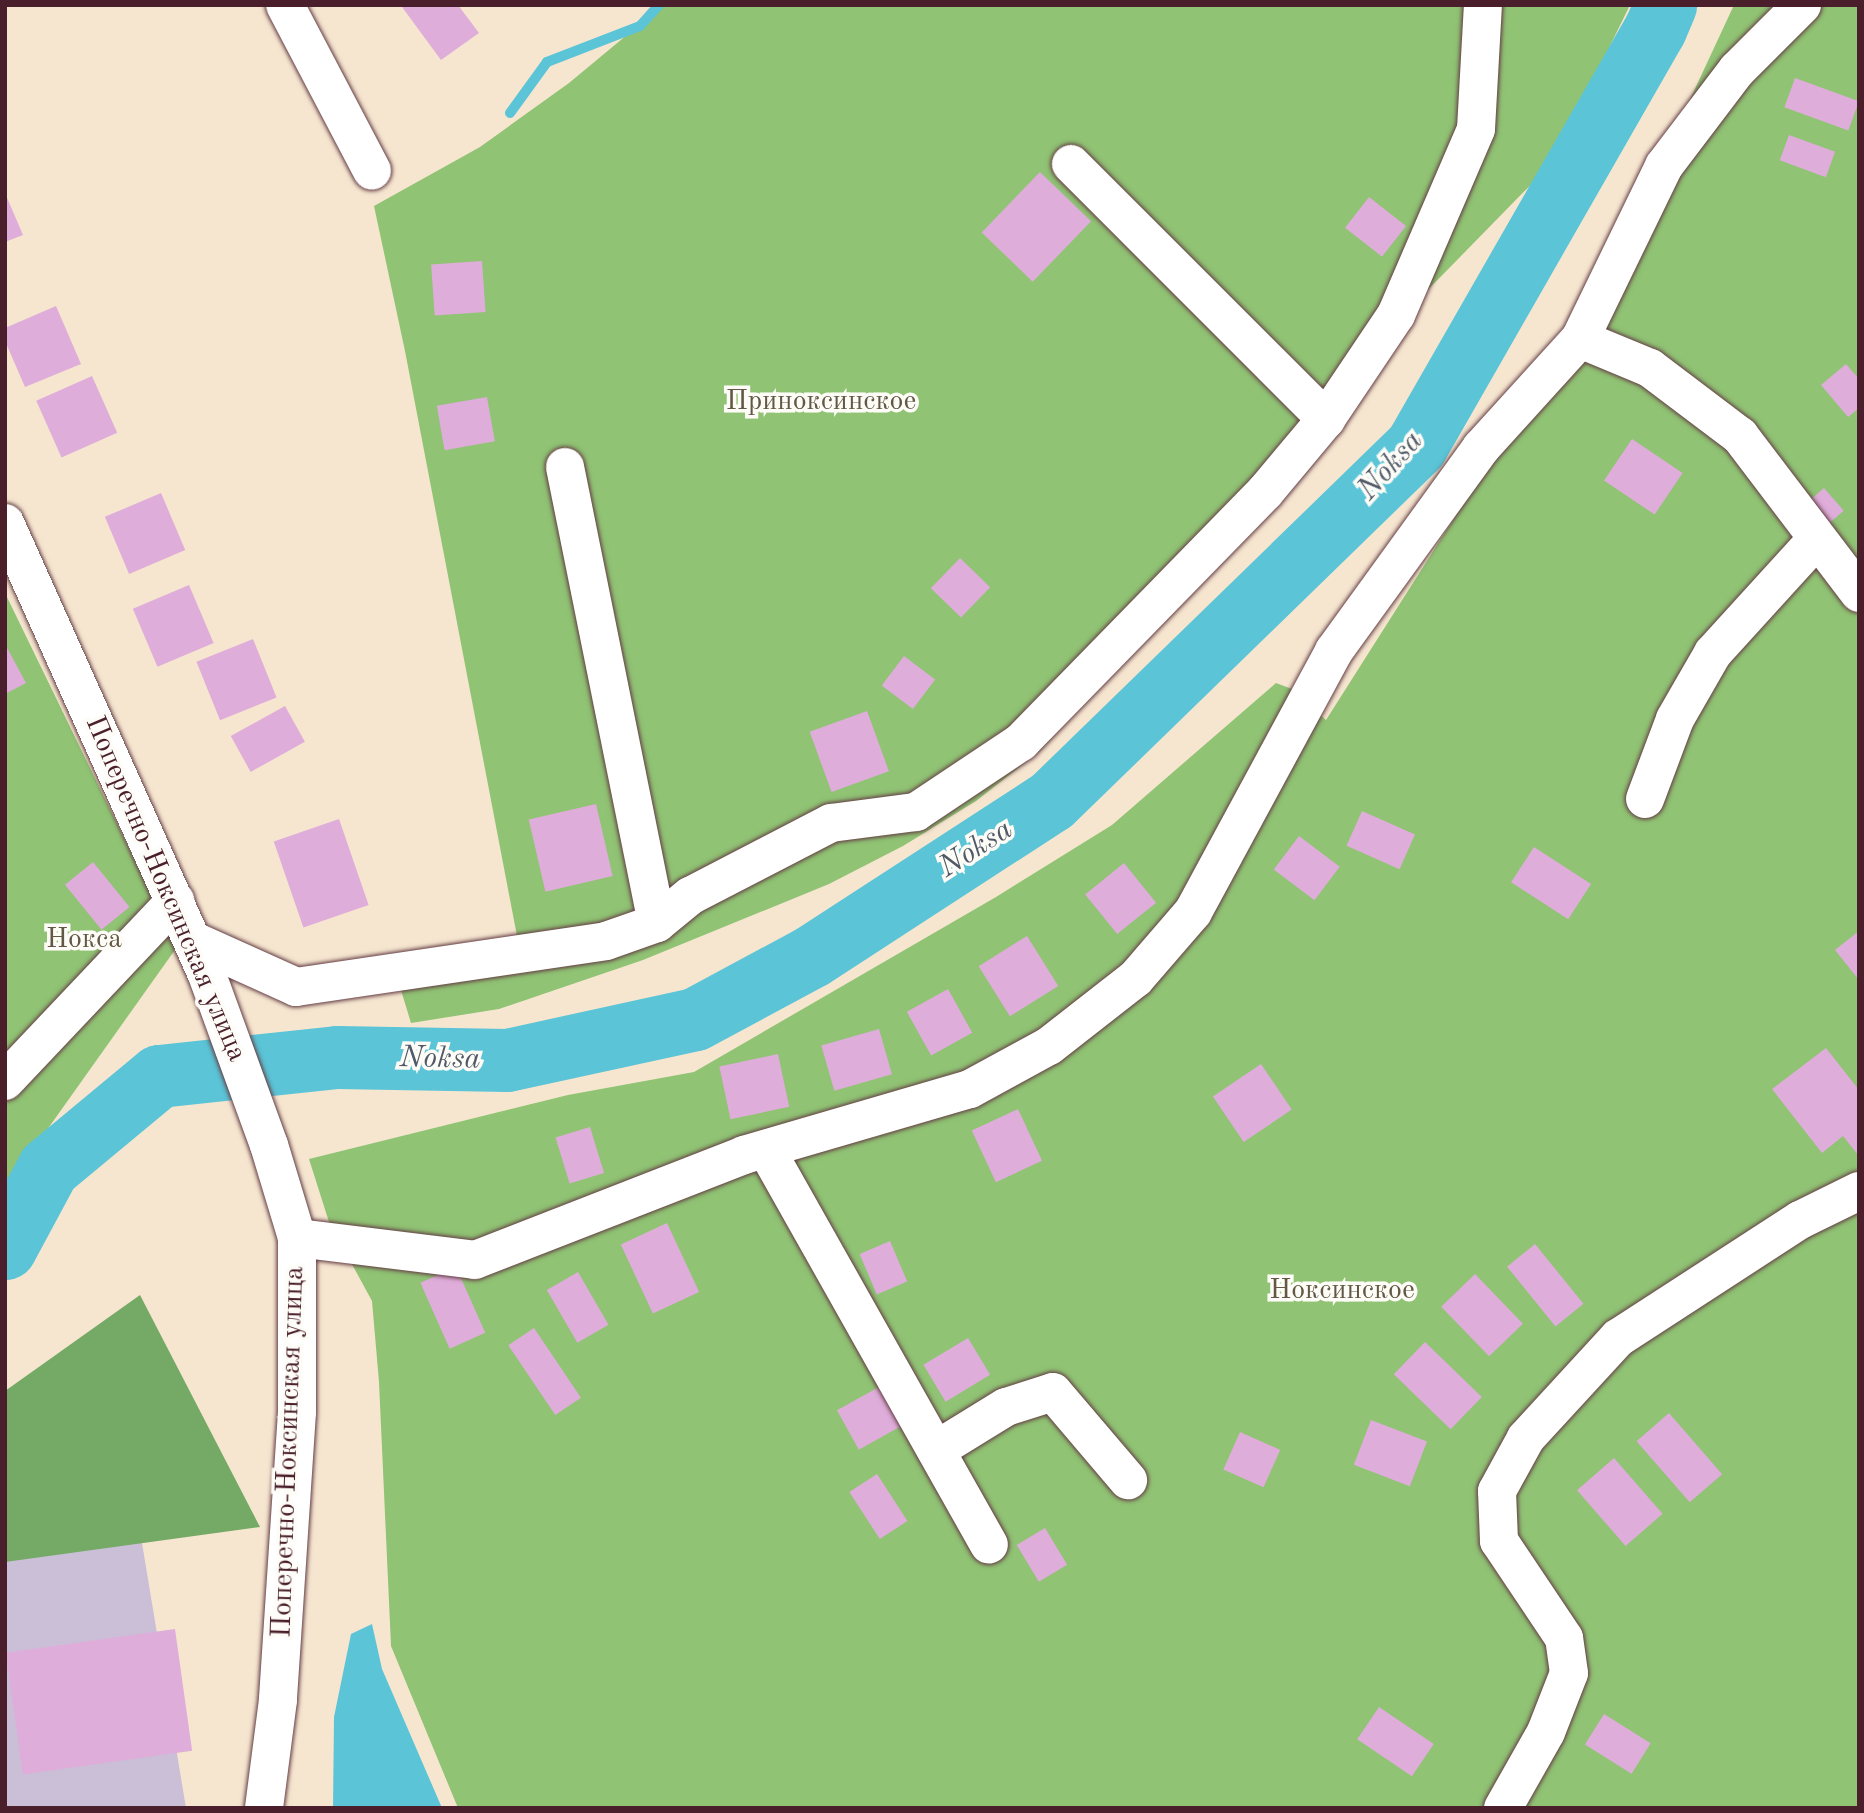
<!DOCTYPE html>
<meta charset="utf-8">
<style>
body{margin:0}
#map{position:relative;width:1864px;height:1813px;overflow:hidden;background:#f6e6d0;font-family:"Old Standard TT",serif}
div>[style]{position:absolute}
.industrial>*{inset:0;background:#cabfd6}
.green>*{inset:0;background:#90c374}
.forest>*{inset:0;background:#74a966}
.water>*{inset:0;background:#5bc4d7}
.stream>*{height:10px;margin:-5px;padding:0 5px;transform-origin:5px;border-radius:5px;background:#5bc4d7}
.river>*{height:63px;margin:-31.5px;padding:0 31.5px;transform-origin:31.5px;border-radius:31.5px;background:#5bc4d7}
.building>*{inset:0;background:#dfadda;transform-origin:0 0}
.roads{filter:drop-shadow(0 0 2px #643d44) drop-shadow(0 0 2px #643d44)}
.minor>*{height:38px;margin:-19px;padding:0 19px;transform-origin:19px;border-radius:19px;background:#fff}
span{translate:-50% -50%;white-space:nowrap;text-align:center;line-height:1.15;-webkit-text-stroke:7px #fdfcf7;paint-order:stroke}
.park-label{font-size:28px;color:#625845}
.street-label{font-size:28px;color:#4a1f2b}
.water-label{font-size:30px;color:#505967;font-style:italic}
.frame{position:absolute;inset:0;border:7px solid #4a1f2b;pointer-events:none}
</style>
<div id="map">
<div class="industrial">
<i style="clip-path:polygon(141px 1537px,186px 1808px,5px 1808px,5px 1561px)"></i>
</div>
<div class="green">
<i style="clip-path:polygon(663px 5px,1630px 5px,1553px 162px,1415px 303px,1183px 595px,1040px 751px,976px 801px,903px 846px,829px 884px,643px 960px,499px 1009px,411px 1023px,390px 954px,517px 936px,405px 351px,374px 206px,480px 147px,569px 83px)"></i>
<i style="clip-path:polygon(1734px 5px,1859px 5px,1859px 1808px,458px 1808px,391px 1646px,379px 1382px,372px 1301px,329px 1222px,309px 1159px,568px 1095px,694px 1072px,996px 897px,1112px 825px,1276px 683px,1292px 689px,1326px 720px,1573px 331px,1659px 166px)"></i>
<i style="clip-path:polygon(5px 593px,177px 947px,5px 1189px)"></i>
</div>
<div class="forest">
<i style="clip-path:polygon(140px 1295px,260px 1527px,5px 1562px,5px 1391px)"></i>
</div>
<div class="water">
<i style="clip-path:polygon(372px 1624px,382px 1669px,442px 1808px,333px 1808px,334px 1717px,351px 1634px)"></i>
</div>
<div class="stream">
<i style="left:510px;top:113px;width:63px;rotate:-54deg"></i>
<i style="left:547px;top:62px;width:100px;rotate:-21.2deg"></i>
<i style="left:640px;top:26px;width:28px;rotate:-48deg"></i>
</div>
<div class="river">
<i style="left:5px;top:1248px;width:91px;rotate:-61.7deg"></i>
<i style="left:48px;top:1168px;width:144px;rotate:-39.7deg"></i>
<i style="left:159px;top:1076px;width:179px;rotate:-6.1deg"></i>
<i style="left:337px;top:1057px;width:170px;rotate:1deg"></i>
<i style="left:507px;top:1060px;width:192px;rotate:-12.3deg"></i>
<i style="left:695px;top:1019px;width:133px;rotate:-28.3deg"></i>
<i style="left:812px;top:956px;width:285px;rotate:-33deg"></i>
<i style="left:1051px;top:801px;width:509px;rotate:-44.2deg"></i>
<i style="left:1416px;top:446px;width:481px;rotate:-60.2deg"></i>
<i style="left:1655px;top:29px;width:26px;rotate:-67deg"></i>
</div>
<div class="building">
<i style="clip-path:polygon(404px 5px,458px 5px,479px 33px,441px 60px,402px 7px)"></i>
<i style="left:1795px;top:78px;width:68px;height:31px;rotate:20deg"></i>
<i style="left:1789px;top:135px;width:49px;height:27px;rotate:20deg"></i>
<i style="left:1040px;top:172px;width:71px;height:84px;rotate:44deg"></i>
<i style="clip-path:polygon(5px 193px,23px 235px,5px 242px)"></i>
<i style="left:1369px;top:197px;width:47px;height:39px;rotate:38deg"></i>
<i style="left:482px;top:261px;width:51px;height:51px;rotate:86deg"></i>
<i style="clip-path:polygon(56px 306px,81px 364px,25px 387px,5px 341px,5px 328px)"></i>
<i style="clip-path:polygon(1846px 364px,1859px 379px,1859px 408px,1848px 417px,1821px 385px)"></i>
<i style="left:92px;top:376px;width:62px;height:61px;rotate:66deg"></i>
<i style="left:487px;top:397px;width:45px;height:51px;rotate:80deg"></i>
<i style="left:1632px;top:439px;width:61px;height:50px;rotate:34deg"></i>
<i style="left:1824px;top:488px;width:30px;height:22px;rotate:49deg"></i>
<i style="left:161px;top:493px;width:62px;height:61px;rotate:67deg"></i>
<i style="left:960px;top:558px;width:42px;height:42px;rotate:44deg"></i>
<i style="left:189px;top:585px;width:63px;height:61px;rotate:67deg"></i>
<i style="left:253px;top:639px;width:63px;height:61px;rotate:68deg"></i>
<i style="clip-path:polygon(5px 644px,26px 683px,5px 694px)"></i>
<i style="left:904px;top:656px;width:39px;height:37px;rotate:37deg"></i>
<i style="left:285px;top:706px;width:41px;height:62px;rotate:61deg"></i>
<i style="left:867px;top:711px;width:64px;height:61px;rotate:70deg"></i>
<i style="left:596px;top:804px;width:74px;height:69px;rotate:77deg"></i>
<i style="left:1362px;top:811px;width:58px;height:38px;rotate:24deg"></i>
<i style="left:339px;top:819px;width:91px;height:69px;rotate:71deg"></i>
<i style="left:1299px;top:836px;width:51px;height:42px;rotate:37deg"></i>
<i style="left:1534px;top:847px;width:68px;height:42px;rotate:33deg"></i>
<i style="left:93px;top:862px;width:58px;height:36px;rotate:51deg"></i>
<i style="left:1124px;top:863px;width:51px;height:50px;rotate:51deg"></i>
<i style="clip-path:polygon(1859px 931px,1859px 980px,1835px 950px)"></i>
<i style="left:1027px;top:936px;width:59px;height:57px;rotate:58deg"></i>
<i style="left:948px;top:989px;width:50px;height:47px;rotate:61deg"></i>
<i style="left:879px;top:1029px;width:47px;height:60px;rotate:74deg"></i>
<i style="clip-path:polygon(1826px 1048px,1859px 1090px,1859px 1156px,1843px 1136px,1822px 1153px,1772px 1089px)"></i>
<i style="left:778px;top:1054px;width:54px;height:60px;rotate:78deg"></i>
<i style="left:1261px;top:1064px;width:55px;height:58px;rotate:56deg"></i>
<i style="left:1018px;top:1109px;width:57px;height:51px;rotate:65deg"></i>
<i style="left:590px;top:1127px;width:48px;height:36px;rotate:73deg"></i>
<i style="left:667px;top:1223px;width:76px;height:51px;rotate:65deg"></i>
<i style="left:890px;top:1241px;width:44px;height:33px;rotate:67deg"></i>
<i style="left:1535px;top:1244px;width:77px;height:36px;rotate:51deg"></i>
<i style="left:456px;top:1267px;width:72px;height:39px;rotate:66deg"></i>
<i style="left:578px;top:1272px;width:61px;height:36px;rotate:60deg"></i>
<i style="left:1475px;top:1274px;width:69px;height:47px;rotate:46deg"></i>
<i style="left:534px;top:1328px;width:84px;height:31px;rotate:56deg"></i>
<i style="left:968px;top:1338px;width:43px;height:52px;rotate:59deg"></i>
<i style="left:1425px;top:1342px;width:79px;height:45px;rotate:44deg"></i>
<i style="left:879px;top:1387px;width:45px;height:48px;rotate:61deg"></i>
<i style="left:1669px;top:1413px;width:81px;height:43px;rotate:49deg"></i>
<i style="left:1371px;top:1420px;width:60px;height:48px;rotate:21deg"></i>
<i style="left:1240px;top:1432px;width:44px;height:41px;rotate:24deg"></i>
<i style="left:1614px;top:1458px;width:74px;height:49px;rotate:49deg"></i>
<i style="left:877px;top:1474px;width:56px;height:33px;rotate:57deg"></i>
<i style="left:1045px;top:1528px;width:43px;height:33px;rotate:59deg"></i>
<i style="left:175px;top:1629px;width:123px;height:171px;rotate:82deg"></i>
<i style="left:1379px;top:1707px;width:66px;height:39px;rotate:34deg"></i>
<i style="left:1604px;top:1714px;width:55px;height:36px;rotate:32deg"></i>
</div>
<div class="roads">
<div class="minor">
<i style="left:285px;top:5px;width:187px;rotate:62.3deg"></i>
<i style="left:1071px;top:164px;width:361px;rotate:45deg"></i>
<i style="left:1580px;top:339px;width:76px;rotate:22.5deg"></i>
<i style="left:1650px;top:368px;width:113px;rotate:37.1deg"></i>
<i style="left:1740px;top:436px;width:197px;rotate:52.8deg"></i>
<i style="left:565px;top:467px;width:465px;rotate:78.6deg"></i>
<i style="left:5px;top:523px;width:492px;rotate:65.9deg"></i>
<i style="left:206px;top:972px;width:184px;rotate:70deg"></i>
<i style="left:269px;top:1145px;width:97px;rotate:73.2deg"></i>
<i style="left:297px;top:1238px;width:174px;rotate:90deg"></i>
<i style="left:297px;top:1412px;width:289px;rotate:93.8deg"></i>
<i style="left:278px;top:1700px;width:109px;rotate:97.4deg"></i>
<i style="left:1645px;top:799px;width:85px;rotate:-69.4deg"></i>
<i style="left:1675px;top:719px;width:76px;rotate:-60.1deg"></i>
<i style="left:1713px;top:653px;width:153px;rotate:-47.7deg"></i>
<i style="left:192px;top:940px;width:114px;rotate:24.3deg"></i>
<i style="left:296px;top:987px;width:313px;rotate:-8.4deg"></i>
<i style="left:606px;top:941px;width:54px;rotate:-19.4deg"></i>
<i style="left:657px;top:923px;width:43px;rotate:-39.3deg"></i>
<i style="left:690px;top:896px;width:159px;rotate:-27.4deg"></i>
<i style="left:831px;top:823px;width:86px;rotate:-7.4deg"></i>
<i style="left:916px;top:812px;width:126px;rotate:-33.7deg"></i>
<i style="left:1021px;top:742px;width:349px;rotate:-45.7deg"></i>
<i style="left:1265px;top:492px;width:95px;rotate:-50.1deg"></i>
<i style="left:1326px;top:419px;width:125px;rotate:-56.1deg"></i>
<i style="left:1396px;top:315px;width:202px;rotate:-66.7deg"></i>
<i style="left:1476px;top:129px;width:124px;rotate:-86.8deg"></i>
<i style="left:5px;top:1081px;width:248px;rotate:-46.6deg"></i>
<i style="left:766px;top:1149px;width:454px;rotate:60.6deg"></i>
<i style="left:297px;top:1238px;width:179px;rotate:7deg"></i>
<i style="left:475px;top:1260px;width:289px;rotate:-21.3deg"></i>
<i style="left:744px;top:1155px;width:235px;rotate:-16.3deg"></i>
<i style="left:970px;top:1089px;width:90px;rotate:-28.6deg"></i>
<i style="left:1049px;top:1046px;width:110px;rotate:-38deg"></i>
<i style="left:1136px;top:978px;width:87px;rotate:-49.2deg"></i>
<i style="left:1193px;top:912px;width:297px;rotate:-61.6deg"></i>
<i style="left:1334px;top:651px;width:251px;rotate:-54.1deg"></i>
<i style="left:1481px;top:448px;width:147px;rotate:-47.8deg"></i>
<i style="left:1580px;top:339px;width:192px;rotate:-64.1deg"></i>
<i style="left:1664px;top:166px;width:121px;rotate:-52.8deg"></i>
<i style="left:1737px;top:70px;width:92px;rotate:-45deg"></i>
<i style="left:936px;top:1450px;width:82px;rotate:-31.6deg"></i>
<i style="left:1006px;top:1407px;width:49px;rotate:-17.7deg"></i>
<i style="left:1053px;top:1392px;width:116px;rotate:49.6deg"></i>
<i style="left:1503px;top:1808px;width:87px;rotate:-60.5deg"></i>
<i style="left:1546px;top:1732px;width:63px;rotate:-68.7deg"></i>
<i style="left:1569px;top:1673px;width:35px;rotate:-98deg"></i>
<i style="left:1564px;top:1638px;width:117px;rotate:-123.8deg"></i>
<i style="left:1499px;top:1541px;width:50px;rotate:-92.3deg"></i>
<i style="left:1497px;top:1491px;width:60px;rotate:-61.3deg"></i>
<i style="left:1526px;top:1438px;width:136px;rotate:-47.4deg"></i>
<i style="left:1618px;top:1338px;width:217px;rotate:-33deg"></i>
<i style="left:1800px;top:1220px;width:66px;rotate:-26.2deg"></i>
</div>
</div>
<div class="park-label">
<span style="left:821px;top:402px">Приноксинское</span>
<span style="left:84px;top:940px">Нокса</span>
<span style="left:1342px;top:1291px">Ноксинское</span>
</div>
<div class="street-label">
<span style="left:165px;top:889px;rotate:67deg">Поперечно-Ноксинская улица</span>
<span style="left:289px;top:1452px;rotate:-88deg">Поперечно-Ноксинская улица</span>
</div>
<div class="water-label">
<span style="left:1391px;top:466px;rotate:-48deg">Noksa</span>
<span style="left:976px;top:849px;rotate:-33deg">Noksa</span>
<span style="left:440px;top:1059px;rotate:1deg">Noksa</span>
</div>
<div class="frame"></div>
</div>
